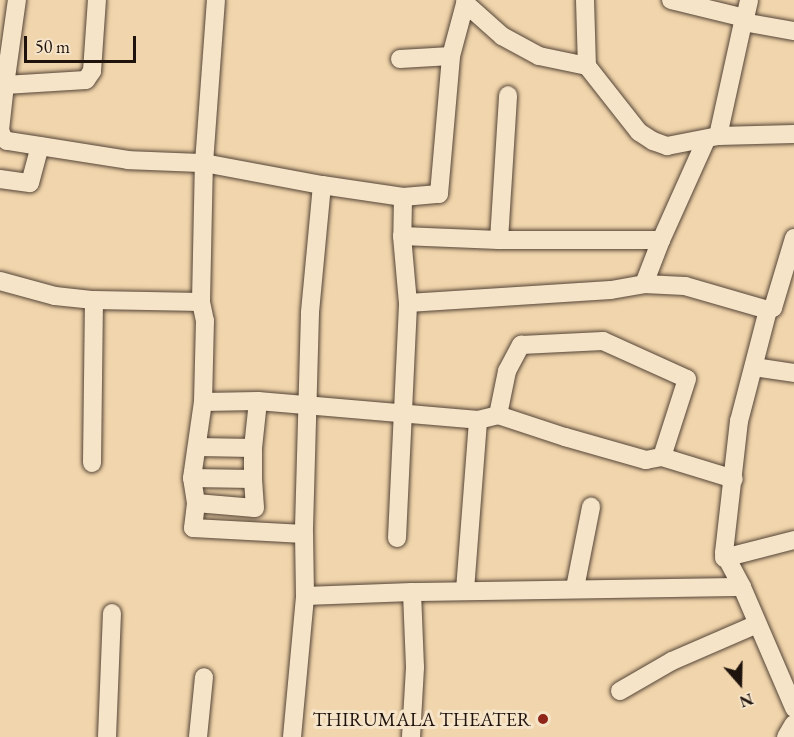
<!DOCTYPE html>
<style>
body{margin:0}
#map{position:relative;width:794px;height:737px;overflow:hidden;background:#f1d5ac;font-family:"EB Garamond",serif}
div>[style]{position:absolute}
.roads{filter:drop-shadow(0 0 2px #544436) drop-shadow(0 0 2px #544436)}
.minor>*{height:18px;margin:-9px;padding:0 9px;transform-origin:9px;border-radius:9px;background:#f6e4c9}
.tertiary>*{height:21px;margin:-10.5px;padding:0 10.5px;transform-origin:10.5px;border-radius:10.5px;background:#f6e4c9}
.dots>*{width:16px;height:16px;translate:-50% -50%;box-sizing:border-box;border:3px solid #f6e4c9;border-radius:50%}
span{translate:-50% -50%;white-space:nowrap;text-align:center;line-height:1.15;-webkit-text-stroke:6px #f6e4c9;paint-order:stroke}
.poi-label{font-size:20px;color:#1f130e}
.right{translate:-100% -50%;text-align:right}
.north{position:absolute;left:710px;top:653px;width:60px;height:60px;-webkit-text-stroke:4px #f6e4c9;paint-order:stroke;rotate:160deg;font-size:16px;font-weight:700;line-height:24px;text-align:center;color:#1f130e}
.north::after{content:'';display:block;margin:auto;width:21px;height:27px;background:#1f130e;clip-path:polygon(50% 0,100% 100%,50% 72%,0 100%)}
.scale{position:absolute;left:24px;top:36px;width:112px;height:27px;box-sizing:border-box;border:3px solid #1f130e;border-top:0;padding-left:8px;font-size:18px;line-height:21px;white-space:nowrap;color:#1f130e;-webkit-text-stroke:4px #f6e4c9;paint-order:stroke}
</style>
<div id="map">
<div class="roads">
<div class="minor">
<i style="left:585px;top:0;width:66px;rotate:88.3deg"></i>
<i style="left:587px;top:66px;width:84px;rotate:51.8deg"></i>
<i style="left:639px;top:132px;width:17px;rotate:33deg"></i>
<i style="left:653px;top:141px;width:15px;rotate:20deg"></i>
<i style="left:667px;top:146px;width:52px;rotate:-11.1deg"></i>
<i style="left:718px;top:136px;width:76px;rotate:-1.5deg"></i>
<i style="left:671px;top:0;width:76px;rotate:13.7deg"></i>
<i style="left:745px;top:18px;width:4px;rotate:117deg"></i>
<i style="left:743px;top:22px;width:52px;rotate:10deg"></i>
<i style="left:465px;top:3px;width:50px;rotate:41.7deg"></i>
<i style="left:502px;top:36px;width:42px;rotate:28.4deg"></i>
<i style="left:539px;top:56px;width:49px;rotate:11.8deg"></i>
<i style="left:745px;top:18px;width:18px;rotate:-77deg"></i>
<i style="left:400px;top:59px;width:51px;rotate:-3.4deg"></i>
<i style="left:5px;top:85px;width:86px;rotate:-82deg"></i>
<i style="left:718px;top:136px;width:117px;rotate:-77.6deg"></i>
<i style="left:706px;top:140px;width:110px;rotate:114.2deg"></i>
<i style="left:661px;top:240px;width:47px;rotate:111.1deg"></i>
<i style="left:644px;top:284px;width:41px;rotate:2.8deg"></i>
<i style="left:685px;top:286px;width:86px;rotate:16.1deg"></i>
<i style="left:40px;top:146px;width:33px;rotate:-171deg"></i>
<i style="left:7px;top:141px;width:5px;rotate:-143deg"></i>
<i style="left:3px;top:138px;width:9px;rotate:-111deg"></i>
<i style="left:0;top:130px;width:45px;rotate:-83.7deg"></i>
<i style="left:5px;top:85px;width:81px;rotate:-3.5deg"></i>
<i style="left:86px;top:80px;width:11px;rotate:-56deg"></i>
<i style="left:92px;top:71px;width:71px;rotate:-86deg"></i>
<i style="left:0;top:179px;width:30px;rotate:8deg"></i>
<i style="left:30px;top:183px;width:38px;rotate:-75deg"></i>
<i style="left:40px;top:146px;width:89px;rotate:9deg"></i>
<i style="left:128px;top:160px;width:76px;rotate:2.3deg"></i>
<i style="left:204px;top:163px;width:163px;rotate:-85.8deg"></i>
<i style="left:322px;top:185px;width:129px;rotate:95.4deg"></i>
<i style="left:310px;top:313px;width:221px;rotate:91.6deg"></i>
<i style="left:304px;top:534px;width:111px;rotate:-176.9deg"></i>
<i style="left:193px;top:528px;width:25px;rotate:-83deg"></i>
<i style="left:196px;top:503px;width:25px;rotate:-99deg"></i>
<i style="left:192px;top:478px;width:77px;rotate:-81.8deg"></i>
<i style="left:203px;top:402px;width:81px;rotate:-88.6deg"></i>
<i style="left:205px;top:321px;width:19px;rotate:-102deg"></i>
<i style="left:201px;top:302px;width:139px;rotate:-88.8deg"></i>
<i style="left:204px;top:163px;width:120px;rotate:10.6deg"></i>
<i style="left:322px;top:185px;width:82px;rotate:8.4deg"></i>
<i style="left:403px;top:197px;width:36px;rotate:-5deg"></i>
<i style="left:439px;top:194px;width:139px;rotate:-85deg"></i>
<i style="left:451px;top:56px;width:58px;rotate:-75deg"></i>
<i style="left:403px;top:197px;width:39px;rotate:91deg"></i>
<i style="left:402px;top:236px;width:67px;rotate:84.9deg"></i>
<i style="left:408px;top:303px;width:203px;rotate:-3.7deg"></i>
<i style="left:611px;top:290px;width:34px;rotate:-10deg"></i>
<i style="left:402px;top:236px;width:97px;rotate:2.4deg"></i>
<i style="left:499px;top:240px;width:162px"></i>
<i style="left:794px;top:238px;width:73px;rotate:106.7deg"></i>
<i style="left:773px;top:308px;width:5px;rotate:158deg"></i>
<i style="left:768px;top:310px;width:115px;rotate:104.6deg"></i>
<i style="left:739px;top:421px;width:133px;rotate:96.5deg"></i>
<i style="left:724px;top:553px;width:38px;rotate:62deg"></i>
<i style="left:742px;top:587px;width:132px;rotate:66.7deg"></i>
<i style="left:499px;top:240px;width:145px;rotate:-86.4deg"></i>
<i style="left:0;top:281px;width:57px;rotate:15.3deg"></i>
<i style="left:55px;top:296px;width:39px;rotate:6deg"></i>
<i style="left:94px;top:300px;width:107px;rotate:1.1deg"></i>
<i style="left:754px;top:367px;width:40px;rotate:8.5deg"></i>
<i style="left:203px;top:402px;width:55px;rotate:-1deg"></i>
<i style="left:258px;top:401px;width:221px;rotate:4.9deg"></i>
<i style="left:478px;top:420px;width:21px;rotate:-14deg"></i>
<i style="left:498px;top:415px;width:71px;rotate:18.2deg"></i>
<i style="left:565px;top:437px;width:84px;rotate:15.9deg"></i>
<i style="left:646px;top:460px;width:16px;rotate:-11deg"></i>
<i style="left:662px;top:457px;width:75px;rotate:17deg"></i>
<i style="left:498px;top:415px;width:45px;rotate:-78.4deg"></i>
<i style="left:507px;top:371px;width:30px;rotate:-62deg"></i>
<i style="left:521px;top:345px;width:82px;rotate:-2.8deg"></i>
<i style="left:603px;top:341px;width:92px;rotate:24.3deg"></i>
<i style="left:687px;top:379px;width:82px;rotate:107.8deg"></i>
<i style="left:198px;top:447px;width:55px;rotate:1deg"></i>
<i style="left:92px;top:463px;width:163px;rotate:-89.3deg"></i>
<i style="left:192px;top:478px;width:61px;rotate:0.9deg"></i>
<i style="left:253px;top:479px;width:31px;rotate:-90deg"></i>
<i style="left:253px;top:448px;width:47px;rotate:-83.9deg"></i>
<i style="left:196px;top:503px;width:59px;rotate:4.8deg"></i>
<i style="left:255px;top:508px;width:29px;rotate:-94deg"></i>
<i style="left:397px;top:538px;width:235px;rotate:-87.3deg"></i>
<i style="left:724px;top:558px;width:72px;rotate:-14.4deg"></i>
<i style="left:575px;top:588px;width:83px;rotate:-78.8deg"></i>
<i style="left:465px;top:590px;width:170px;rotate:-85.6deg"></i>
<i style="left:305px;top:596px;width:107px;rotate:-2.1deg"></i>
<i style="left:620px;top:691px;width:60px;rotate:-30deg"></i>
<i style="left:672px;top:661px;width:93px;rotate:-23.5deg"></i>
<i style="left:107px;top:737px;width:124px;rotate:-87.7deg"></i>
<i style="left:198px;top:737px;width:60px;rotate:-84.3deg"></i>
<i style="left:292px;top:737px;width:142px;rotate:-84.7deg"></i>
<i style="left:305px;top:596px;width:62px;rotate:-90.9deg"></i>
<i style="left:411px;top:737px;width:70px;rotate:-86.7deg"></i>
<i style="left:415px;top:667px;width:75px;rotate:-92.3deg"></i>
<i style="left:412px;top:592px;width:330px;rotate:-0.9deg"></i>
</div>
<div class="tertiary">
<i style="left:787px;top:737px;width:14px;rotate:-60deg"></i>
</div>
</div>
<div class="dots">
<i style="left:543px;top:719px;background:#8f2418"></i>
</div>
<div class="poi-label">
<span class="right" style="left:531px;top:719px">THIRUMALA THEATER</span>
</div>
<div class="north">N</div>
<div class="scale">50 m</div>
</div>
